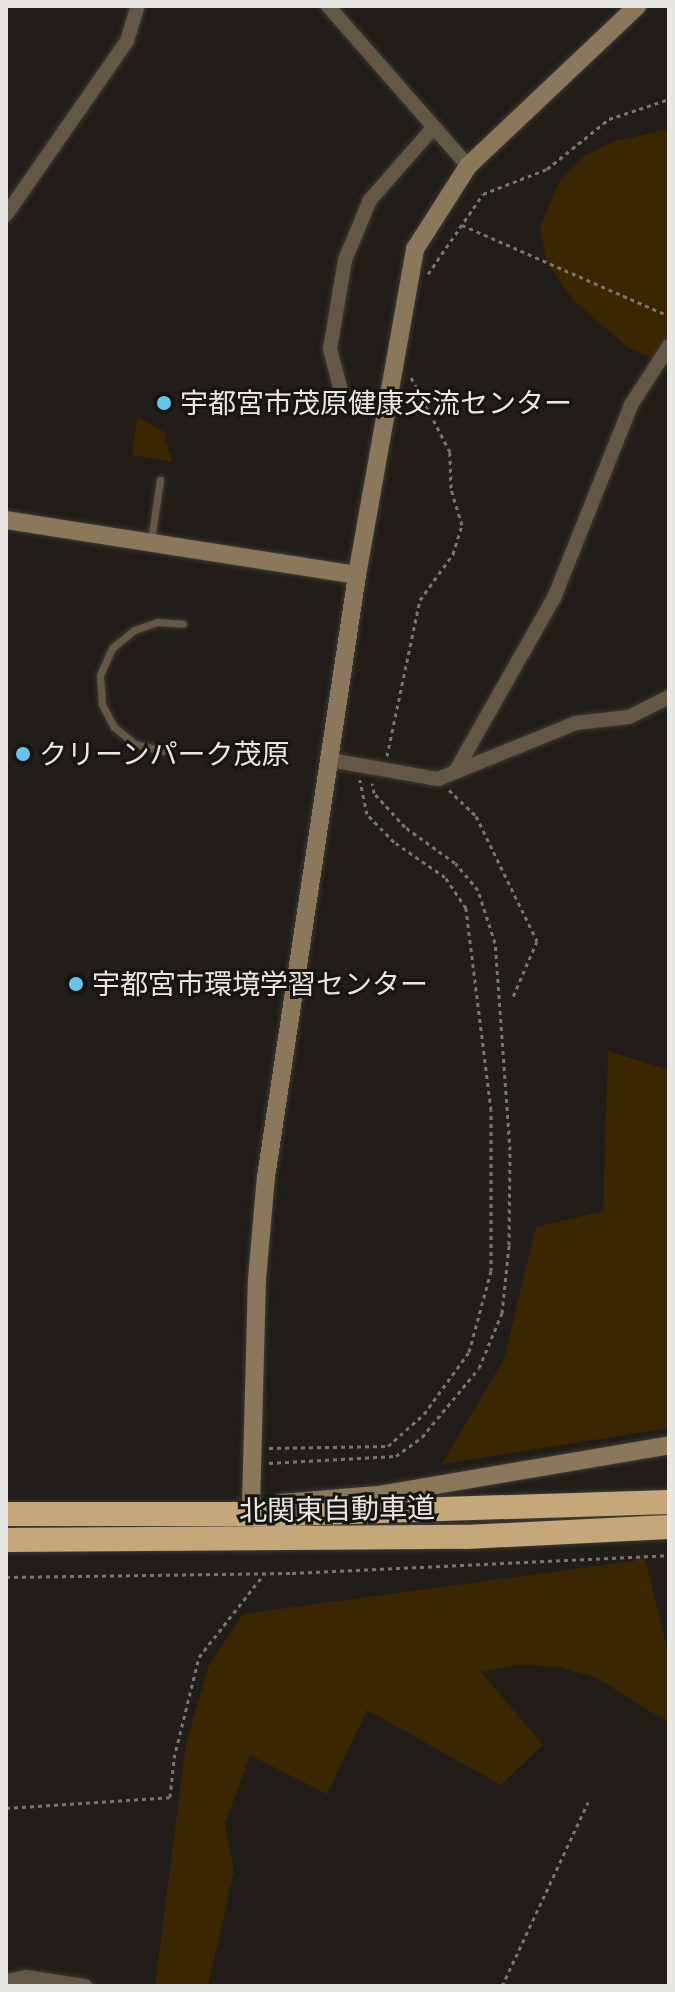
<!DOCTYPE html>
<meta charset="utf-8">
<style>
body{margin:0}
#map{position:relative;width:675px;height:1992px;overflow:hidden;background:#211e19;font-family:"Space Grotesk","Noto Sans JP",sans-serif}
div>[style]{position:absolute}
.green>*{inset:0;background:#3a2601}
.path>*{height:3px;margin-top:-1.5px;transform-origin:0;background:repeating-linear-gradient(90deg,#787571 0 4px,transparent 0 8px)}
.roads{filter:drop-shadow(0 0 2px #3d3a35) drop-shadow(0 0 2px #3d3a35)}
.lane>*{height:7px;margin:-3.5px;padding:0 3.5px;transform-origin:3.5px;border-radius:3.5px;background:#635846}
.street>*{height:14px;margin:-7px;padding:0 7px;transform-origin:7px;border-radius:7px;background:#635846}
.secondary>*{height:18px;margin:-9px;padding:0 9px;transform-origin:9px;border-radius:9px;background:#8b785b}
.highway>*{height:24px;margin:-12px;padding:0 12px;transform-origin:12px;border-radius:12px;background:#c5a87a}
.dots>*{width:22px;height:22px;translate:-50% -50%;box-sizing:border-box;border:4px solid #181510;border-radius:50%}
span{translate:-50% -50%;white-space:nowrap;text-align:center;line-height:1.15;-webkit-text-stroke:6px #181510;paint-order:stroke}
.poi-label{font-size:28px;color:#e9e7e3}
.left{translate:0 -50%;text-align:left}
.street-label{font-size:28px;color:#e9e7e3}
.frame{position:absolute;inset:0;border:8px solid #e9e7e3;pointer-events:none}
</style>
<div id="map">
<div class="green">
<i style="clip-path:polygon(669px 129px,669px 367px,629px 348px,573px 300px,546px 261px,540px 227px,560px 180px,584px 156px,612px 142px)"></i>
<i style="clip-path:polygon(137px 417px,164px 432px,172px 462px,132px 455px)"></i>
<i style="clip-path:polygon(608px 1051px,669px 1070px,669px 1428px,442px 1464px,504px 1359px,536px 1227px,603px 1211px)"></i>
<i style="clip-path:polygon(644px 1554px,669px 1657px,669px 1723px,595px 1677px,560px 1667px,520px 1665px,481px 1672px,543px 1745px,501px 1785px,367px 1710px,327px 1794px,250px 1755px,225px 1824px,234px 1872px,208px 1986px,155px 1986px,186px 1744px,208px 1667px,243px 1614px,634px 1561px)"></i>
</div>
<div class="path">
<i style="left:462px;top:225px;width:226px;rotate:23.7deg"></i>
<i style="left:428px;top:274px;width:97px;rotate:-55.5deg"></i>
<i style="left:483px;top:194px;width:69px;rotate:-21.3deg"></i>
<i style="left:547px;top:169px;width:80px;rotate:-38.9deg"></i>
<i style="left:609px;top:119px;width:63px;rotate:-18.4deg"></i>
<i style="left:387px;top:756px;width:159px;rotate:-78.1deg"></i>
<i style="left:420px;top:600px;width:57px;rotate:-54.3deg"></i>
<i style="left:453px;top:554px;width:30px;rotate:-73deg"></i>
<i style="left:462px;top:525px;width:39px;rotate:-107deg"></i>
<i style="left:451px;top:488px;width:36px;rotate:-92deg"></i>
<i style="left:450px;top:452px;width:87px;rotate:-117.5deg"></i>
<i style="left:449px;top:790px;width:37px;rotate:44deg"></i>
<i style="left:476px;top:816px;width:139px;rotate:64deg"></i>
<i style="left:537px;top:941px;width:63px;rotate:113.3deg"></i>
<i style="left:269px;top:1448px;width:119px;rotate:-1deg"></i>
<i style="left:388px;top:1446px;width:48px;rotate:-41.6deg"></i>
<i style="left:424px;top:1414px;width:77px;rotate:-54deg"></i>
<i style="left:469px;top:1352px;width:84px;rotate:-74.8deg"></i>
<i style="left:491px;top:1271px;width:161px;rotate:-90deg"></i>
<i style="left:491px;top:1110px;width:204px;rotate:-97.1deg"></i>
<i style="left:466px;top:908px;width:37px;rotate:-124deg"></i>
<i style="left:445px;top:877px;width:62px;rotate:-145.5deg"></i>
<i style="left:394px;top:842px;width:39px;rotate:-134deg"></i>
<i style="left:367px;top:814px;width:35px;rotate:-102deg"></i>
<i style="left:269px;top:1463px;width:127px;rotate:-3.2deg"></i>
<i style="left:396px;top:1456px;width:32px;rotate:-36deg"></i>
<i style="left:422px;top:1437px;width:89px;rotate:-50.4deg"></i>
<i style="left:479px;top:1368px;width:60px;rotate:-67.3deg"></i>
<i style="left:502px;top:1313px;width:68px;rotate:-84.1deg"></i>
<i style="left:509px;top:1245px;width:95px;rotate:-89.4deg"></i>
<i style="left:510px;top:1150px;width:208px;rotate:-94.1deg"></i>
<i style="left:495px;top:943px;width:56px;rotate:-107.8deg"></i>
<i style="left:478px;top:890px;width:35px;rotate:-130deg"></i>
<i style="left:455px;top:863px;width:62px;rotate:-144.2deg"></i>
<i style="left:405px;top:827px;width:46px;rotate:-132.4deg"></i>
<i style="left:374px;top:793px;width:10px;rotate:-101deg"></i>
<i style="left:6px;top:1577px;width:286px;rotate:-0.8deg"></i>
<i style="left:292px;top:1573px;width:377px;rotate:-2.7deg"></i>
<i style="left:6px;top:1808px;width:164px;rotate:-3.8deg"></i>
<i style="left:170px;top:1797px;width:39px;rotate:-84deg"></i>
<i style="left:174px;top:1758px;width:104px;rotate:-76.1deg"></i>
<i style="left:199px;top:1657px;width:105px;rotate:-51.9deg"></i>
<i style="left:502px;top:1986px;width:203px;rotate:-64.9deg"></i>
</div>
<div class="roads">
<div class="lane">
<i style="left:151px;top:540px;width:61px;rotate:-81.5deg"></i>
<i style="left:163px;top:751px;width:29px;rotate:-166deg"></i>
<i style="left:135px;top:744px;width:27px;rotate:-141deg"></i>
<i style="left:114px;top:727px;width:26px;rotate:-118deg"></i>
<i style="left:102px;top:704px;width:29px;rotate:-94deg"></i>
<i style="left:100px;top:675px;width:30px;rotate:-66deg"></i>
<i style="left:112px;top:648px;width:28px;rotate:-39deg"></i>
<i style="left:134px;top:630px;width:24px;rotate:-19deg"></i>
<i style="left:157px;top:622px;width:26px;rotate:4deg"></i>
</div>
<div class="street">
<i style="left:328px;top:6px;width:213px;rotate:48.8deg"></i>
<i style="left:6px;top:215px;width:212px;rotate:-55.2deg"></i>
<i style="left:127px;top:41px;width:37px;rotate:-73deg"></i>
<i style="left:343px;top:398px;width:51px;rotate:-104.9deg"></i>
<i style="left:330px;top:349px;width:90px;rotate:-80.4deg"></i>
<i style="left:345px;top:260px;width:65px;rotate:-67.4deg"></i>
<i style="left:370px;top:200px;width:97px;rotate:-48.8deg"></i>
<i style="left:330px;top:760px;width:110px;rotate:10deg"></i>
<i style="left:438px;top:779px;width:149px;rotate:-22.1deg"></i>
<i style="left:576px;top:723px;width:53px;rotate:-6.5deg"></i>
<i style="left:629px;top:717px;width:45px;rotate:-26.6deg"></i>
<i style="left:455px;top:772px;width:200px;rotate:-60.4deg"></i>
<i style="left:554px;top:598px;width:208px;rotate:-68.2deg"></i>
<i style="left:631px;top:405px;width:70px;rotate:-57.2deg"></i>
<i style="left:6px;top:1981px;width:20px;rotate:-11deg"></i>
<i style="left:26px;top:1977px;width:60px;rotate:8.7deg"></i>
</div>
<div class="secondary">
<i style="left:6px;top:520px;width:355px;rotate:8.9deg"></i>
<i style="left:281px;top:1503px;width:97px;rotate:-4.7deg"></i>
<i style="left:378px;top:1495px;width:295px;rotate:-9.7deg"></i>
<i style="left:251px;top:1506px;width:227px;rotate:-88.5deg"></i>
<i style="left:257px;top:1279px;width:102px;rotate:-85deg"></i>
<i style="left:266px;top:1177px;width:609px;rotate:-81.4deg"></i>
<i style="left:357px;top:575px;width:331px;rotate:-79.9deg"></i>
<i style="left:415px;top:249px;width:98px;rotate:-57.4deg"></i>
<i style="left:468px;top:166px;width:233px;rotate:-43.4deg"></i>
</div>
<div class="highway">
<i style="left:6px;top:1514px;width:280px"></i>
<i style="left:286px;top:1514px;width:383px;rotate:-1.8deg"></i>
<i style="left:6px;top:1540px;width:460px;rotate:-0.4deg"></i>
<i style="left:466px;top:1537px;width:203px;rotate:-2.8deg"></i>
</div>
</div>
<div class="dots">
<i style="left:164px;top:403px;background:#65c5ee"></i>
<i style="left:23px;top:754px;background:#65c5ee"></i>
<i style="left:76px;top:984px;background:#65c5ee"></i>
</div>
<div class="poi-label">
<span class="left" style="left:180px;top:403px">宇都宮市茂原健康交流センター</span>
<span class="left" style="left:39px;top:754px">クリーンパーク茂原</span>
<span class="left" style="left:92px;top:984px">宇都宮市環境学習センター</span>
</div>
<div class="street-label">
<span style="left:337px;top:1509px;rotate:-1deg">北関東自動車道</span>
</div>
<div class="frame"></div>
</div>
